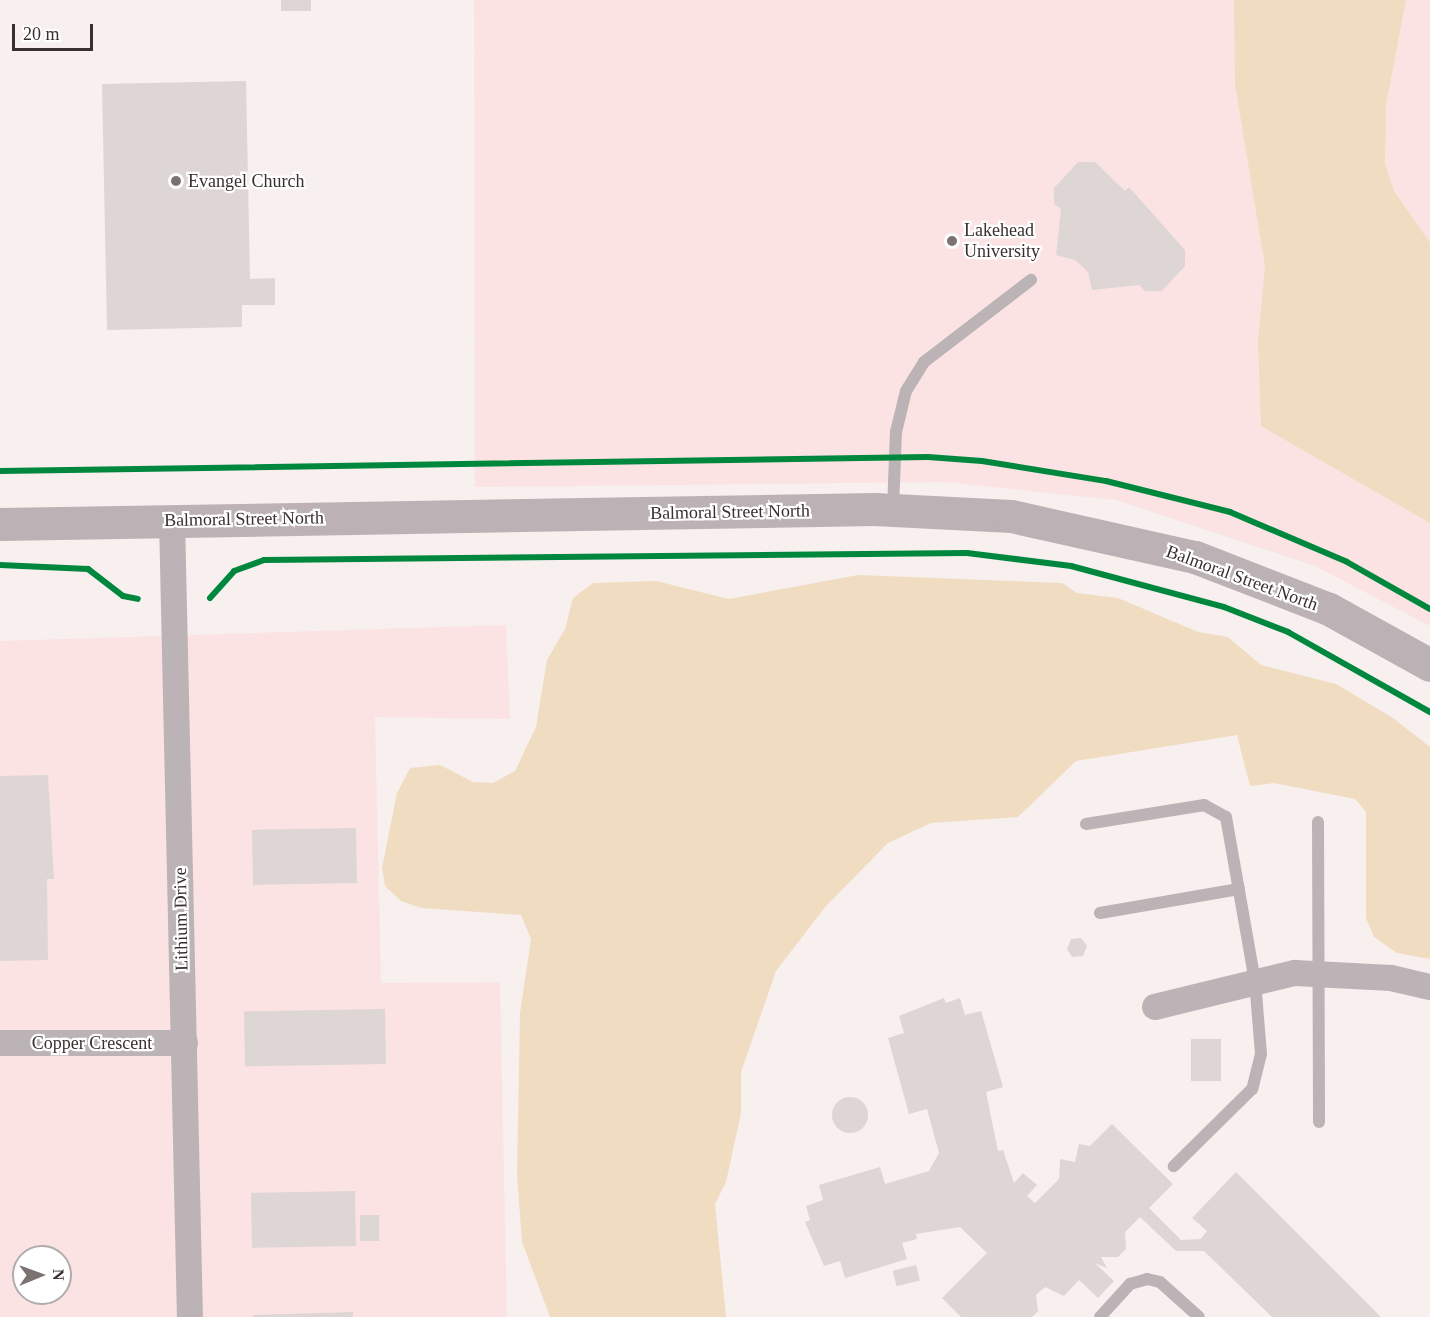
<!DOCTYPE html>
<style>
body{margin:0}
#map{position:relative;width:1430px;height:1317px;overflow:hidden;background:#f8efef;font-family:Georgia,serif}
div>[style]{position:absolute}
.built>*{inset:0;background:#fbe3e3}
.green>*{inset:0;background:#f0dcc1}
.building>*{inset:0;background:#ded6d4;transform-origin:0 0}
.round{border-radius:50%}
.lane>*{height:12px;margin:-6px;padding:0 6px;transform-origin:6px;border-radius:6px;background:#bcb3b6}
.street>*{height:26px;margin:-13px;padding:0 13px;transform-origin:13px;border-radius:13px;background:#bcb3b6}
.secondary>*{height:33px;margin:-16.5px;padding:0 16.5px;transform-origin:16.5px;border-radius:16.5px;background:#bcb2b5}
.cycleway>*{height:6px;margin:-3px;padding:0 3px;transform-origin:3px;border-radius:3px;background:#00873e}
.dots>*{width:16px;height:16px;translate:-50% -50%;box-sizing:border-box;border:3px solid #fff;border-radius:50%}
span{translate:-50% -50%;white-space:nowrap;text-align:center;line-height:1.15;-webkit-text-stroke:4.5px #fff;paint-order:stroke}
.poi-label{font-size:18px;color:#3a2f2f}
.left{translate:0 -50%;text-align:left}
.street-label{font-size:18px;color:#3a2f2f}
.north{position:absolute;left:12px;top:1245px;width:60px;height:60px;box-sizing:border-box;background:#fff;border:2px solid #b0acac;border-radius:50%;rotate:89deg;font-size:16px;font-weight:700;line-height:24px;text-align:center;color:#3a2f2f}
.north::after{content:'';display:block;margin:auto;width:21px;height:27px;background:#7c7272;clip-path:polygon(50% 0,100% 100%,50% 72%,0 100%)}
.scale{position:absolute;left:12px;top:24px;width:81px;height:27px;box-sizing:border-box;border:3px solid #3a2f2f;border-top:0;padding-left:8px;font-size:18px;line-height:21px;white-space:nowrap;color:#3a2f2f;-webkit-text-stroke:4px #fff;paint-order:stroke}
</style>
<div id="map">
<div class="built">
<i style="clip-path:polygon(474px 0,1430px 0,1430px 626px,1315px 566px,1116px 500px,945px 482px,475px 487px)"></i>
<i style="clip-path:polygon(evenodd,506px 625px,510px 719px,375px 717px,381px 983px,500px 982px,507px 1317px,0 1317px,0 641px,506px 625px,24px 1257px,60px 1257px,60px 1293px,24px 1293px,24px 1257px)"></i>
</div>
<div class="green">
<i style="clip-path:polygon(1234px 0,1406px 0,1386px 105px,1385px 164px,1394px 191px,1430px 243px,1430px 523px,1261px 426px,1258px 342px,1265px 266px,1235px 84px)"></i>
<i style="clip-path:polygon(858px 575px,1062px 583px,1077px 593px,1118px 598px,1198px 632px,1228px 637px,1261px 665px,1336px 684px,1393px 718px,1430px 747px,1430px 959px,1397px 953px,1374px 937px,1366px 918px,1366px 812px,1355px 799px,1274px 783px,1250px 786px,1237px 735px,1076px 761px,1018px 817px,931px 823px,888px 843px,826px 906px,776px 971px,741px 1072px,741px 1113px,726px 1182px,715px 1204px,726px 1317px,550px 1317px,522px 1242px,517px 1174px,520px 1013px,531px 939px,521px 915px,421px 908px,401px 901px,385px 886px,382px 868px,397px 793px,410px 768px,440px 765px,473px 782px,493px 783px,515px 771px,536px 727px,547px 660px,565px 629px,573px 598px,593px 583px,656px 581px,729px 599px)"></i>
</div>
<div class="building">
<i style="left:281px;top:0;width:30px;height:11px"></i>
<i style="clip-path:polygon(246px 81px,250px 279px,275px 278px,275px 305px,242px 305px,242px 327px,107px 330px,102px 84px)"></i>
<i style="clip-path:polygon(1078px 162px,1095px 162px,1125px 191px,1129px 187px,1185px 250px,1185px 266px,1162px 291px,1145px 291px,1139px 285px,1092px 290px,1088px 272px,1075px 260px,1056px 255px,1061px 209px,1054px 204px,1054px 188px)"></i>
<i style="clip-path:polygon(48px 775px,54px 879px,47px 879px,48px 960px,0 961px,0 776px)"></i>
<i style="left:356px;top:828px;width:55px;height:104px;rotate:89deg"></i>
<i style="clip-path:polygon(1081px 938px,1087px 946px,1083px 956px,1072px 957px,1067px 949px,1071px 939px)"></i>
<i style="clip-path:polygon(944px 998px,946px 1003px,960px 998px,965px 1015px,981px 1011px,1003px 1087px,986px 1092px,998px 1151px,1003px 1150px,1014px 1183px,1023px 1173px,1037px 1185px,1027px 1196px,1035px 1203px,1059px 1179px,1060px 1159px,1075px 1162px,1079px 1144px,1090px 1146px,1112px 1124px,1173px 1184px,1149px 1208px,1181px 1240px,1201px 1239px,1207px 1231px,1192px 1218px,1236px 1172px,1381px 1317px,1272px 1317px,1204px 1251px,1176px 1251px,1140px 1217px,1125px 1232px,1126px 1249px,1118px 1257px,1101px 1257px,1107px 1268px,1095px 1263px,1114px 1281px,1098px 1298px,1079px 1280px,1064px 1296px,1045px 1287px,1036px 1295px,1038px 1311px,1032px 1317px,961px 1317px,942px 1298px,987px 1253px,960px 1227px,916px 1234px,917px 1239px,902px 1243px,907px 1259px,845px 1278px,840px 1261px,824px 1266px,805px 1222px,810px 1220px,806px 1206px,823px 1200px,819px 1185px,880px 1167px,885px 1184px,929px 1171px,939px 1153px,927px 1109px,909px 1114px,888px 1038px,904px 1033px,899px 1016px)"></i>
<i style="left:385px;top:1009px;width:55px;height:141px;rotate:89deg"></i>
<i style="left:1191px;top:1039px;width:30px;height:42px"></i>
<i class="round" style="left:832px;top:1097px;width:36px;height:36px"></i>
<i style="left:355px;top:1191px;width:55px;height:104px;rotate:89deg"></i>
<i style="left:360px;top:1215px;width:19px;height:26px"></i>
<i style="left:916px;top:1265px;width:16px;height:24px;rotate:76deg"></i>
<i style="clip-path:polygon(353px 1312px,353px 1317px,253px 1317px,253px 1315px)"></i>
</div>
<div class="lane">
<i style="left:893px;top:509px;width:77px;rotate:-87.8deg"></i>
<i style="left:896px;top:432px;width:42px;rotate:-76.3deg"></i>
<i style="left:906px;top:391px;width:34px;rotate:-58deg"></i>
<i style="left:924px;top:362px;width:135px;rotate:-37.5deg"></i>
<i style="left:1318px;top:822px;width:300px;rotate:89.8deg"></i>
<i style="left:1086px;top:824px;width:120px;rotate:-9.1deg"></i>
<i style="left:1204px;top:805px;width:25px;rotate:29deg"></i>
<i style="left:1226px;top:817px;width:167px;rotate:80deg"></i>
<i style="left:1255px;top:981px;width:73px;rotate:85.3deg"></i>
<i style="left:1261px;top:1054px;width:36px;rotate:104deg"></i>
<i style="left:1252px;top:1089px;width:110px;rotate:135.4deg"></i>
<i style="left:1100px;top:913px;width:141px;rotate:-9.8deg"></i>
<i style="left:1100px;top:1317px;width:45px;rotate:-47.7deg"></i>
<i style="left:1130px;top:1284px;width:18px;rotate:-16deg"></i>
<i style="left:1147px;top:1279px;width:13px;rotate:13deg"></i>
<i style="left:1160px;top:1282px;width:52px;rotate:41.9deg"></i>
</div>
<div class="street">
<i style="left:172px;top:520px;width:797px;rotate:88.71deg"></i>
<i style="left:1155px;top:1007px;width:144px;rotate:-13.7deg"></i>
<i style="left:1295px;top:973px;width:96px;rotate:3deg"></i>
<i style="left:1391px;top:978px;width:40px;rotate:13deg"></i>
<i style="left:0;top:1043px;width:185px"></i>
</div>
<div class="secondary">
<i style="left:0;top:524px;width:874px;rotate:-0.98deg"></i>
<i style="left:874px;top:509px;width:137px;rotate:2.9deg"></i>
<i style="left:1011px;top:516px;width:189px;rotate:12.6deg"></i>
<i style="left:1195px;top:557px;width:144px;rotate:21.2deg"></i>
<i style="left:1329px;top:609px;width:115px;rotate:29deg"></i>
</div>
<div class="cycleway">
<i style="left:0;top:471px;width:928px;rotate:-0.86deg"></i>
<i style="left:928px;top:457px;width:54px;rotate:4.2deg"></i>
<i style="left:982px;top:461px;width:126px;rotate:9.2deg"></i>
<i style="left:1106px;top:481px;width:128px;rotate:14deg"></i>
<i style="left:1230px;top:512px;width:127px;rotate:23.1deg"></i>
<i style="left:1347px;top:562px;width:95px;rotate:29.5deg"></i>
<i style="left:0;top:565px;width:88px;rotate:2.6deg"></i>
<i style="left:88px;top:569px;width:44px;rotate:37.6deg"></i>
<i style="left:123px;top:596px;width:15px;rotate:11deg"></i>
<i style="left:210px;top:598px;width:36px;rotate:-48deg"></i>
<i style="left:234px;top:571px;width:32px;rotate:-20deg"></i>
<i style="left:264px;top:560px;width:703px;rotate:-0.57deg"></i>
<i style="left:967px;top:553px;width:105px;rotate:7.1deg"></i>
<i style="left:1071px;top:566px;width:158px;rotate:15deg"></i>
<i style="left:1224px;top:607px;width:69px;rotate:21.3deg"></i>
<i style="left:1288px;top:632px;width:163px;rotate:29.4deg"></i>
</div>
<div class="dots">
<i style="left:176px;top:181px;background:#7c7272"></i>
<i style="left:952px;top:241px;background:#7c7272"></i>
</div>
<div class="poi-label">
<span class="left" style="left:188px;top:181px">Evangel Church</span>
<span class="left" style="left:964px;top:241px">Lakehead<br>University</span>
</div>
<div class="street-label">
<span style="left:730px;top:512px;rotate:-1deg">Balmoral Street North</span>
<span style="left:244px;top:519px;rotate:-1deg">Balmoral Street North</span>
<span style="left:1242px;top:578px;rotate:20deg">Balmoral Street North</span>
<span style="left:181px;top:919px;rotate:-91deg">Lithium Drive</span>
<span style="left:92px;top:1043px">Copper Crescent</span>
</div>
<div class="north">N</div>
<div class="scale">20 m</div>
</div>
